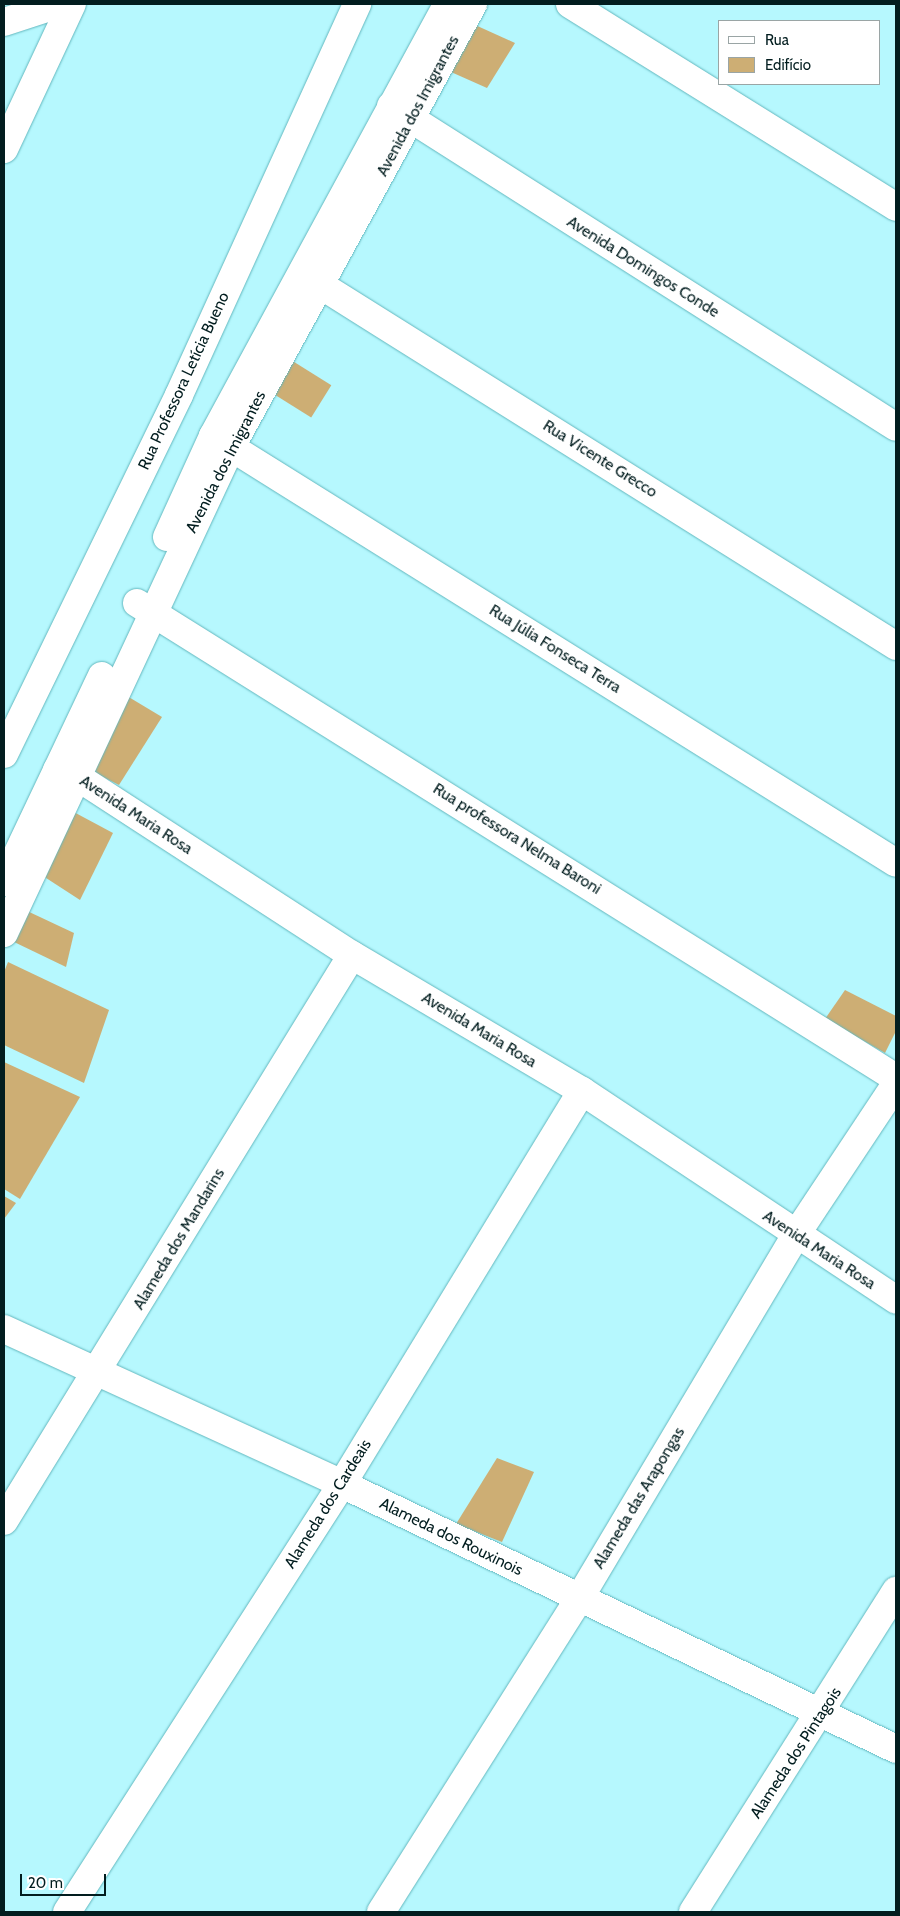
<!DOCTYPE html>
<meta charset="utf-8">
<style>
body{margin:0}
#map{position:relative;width:900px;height:1916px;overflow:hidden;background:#b6f8fe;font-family:Cabin,sans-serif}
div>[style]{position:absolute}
.building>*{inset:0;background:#cdae74;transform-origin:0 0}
.roads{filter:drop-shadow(0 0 1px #62b7be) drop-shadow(0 0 1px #62b7be)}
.minor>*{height:28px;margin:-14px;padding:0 14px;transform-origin:14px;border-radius:14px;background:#fff}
.major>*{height:28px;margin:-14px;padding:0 14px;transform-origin:14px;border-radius:14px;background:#fff}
span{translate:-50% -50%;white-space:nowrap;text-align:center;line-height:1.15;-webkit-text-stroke:5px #fff;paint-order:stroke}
.street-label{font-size:16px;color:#021d1f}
.frame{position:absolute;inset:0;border:5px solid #021d1f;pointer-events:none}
.legend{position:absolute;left:718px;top:20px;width:162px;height:65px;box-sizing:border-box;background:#fff;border:1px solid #9aa5a5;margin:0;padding:6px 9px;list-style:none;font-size:15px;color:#021d1f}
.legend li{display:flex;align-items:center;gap:10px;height:25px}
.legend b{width:25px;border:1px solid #9aa5a5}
.scale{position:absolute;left:20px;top:1874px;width:86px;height:22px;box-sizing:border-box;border:2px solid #021d1f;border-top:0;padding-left:6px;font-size:15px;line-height:18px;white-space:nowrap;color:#021d1f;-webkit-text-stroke:4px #fff;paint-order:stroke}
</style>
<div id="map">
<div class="building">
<i style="clip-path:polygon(473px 24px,515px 43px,487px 88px,451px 72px)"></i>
<i style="left:283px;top:355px;width:57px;height:38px;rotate:32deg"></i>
<i style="clip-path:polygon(122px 693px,162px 717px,119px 785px,91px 771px)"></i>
<i style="clip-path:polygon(70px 810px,113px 833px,80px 900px,43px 876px)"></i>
<i style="clip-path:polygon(25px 910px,74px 933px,66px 967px,12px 941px)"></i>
<i style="clip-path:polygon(8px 962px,109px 1010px,84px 1083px,4px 1045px,4px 972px)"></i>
<i style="clip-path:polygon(845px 990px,896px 1016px,896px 1031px,885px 1053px,825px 1019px)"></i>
<i style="clip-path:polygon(4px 1062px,80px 1097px,20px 1199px,4px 1189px)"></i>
<i style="clip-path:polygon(4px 1196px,16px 1203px,4px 1219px)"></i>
<i style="clip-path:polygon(497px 1458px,534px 1472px,502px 1542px,456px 1524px)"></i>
</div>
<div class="roads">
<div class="minor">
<i style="left:570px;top:4px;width:384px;rotate:31.9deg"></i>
<i style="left:4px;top:22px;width:58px;rotate:-18.1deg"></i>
<i style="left:391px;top:106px;width:598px;rotate:32.44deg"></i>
<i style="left:4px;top:149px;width:160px;rotate:-64.9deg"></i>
<i style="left:303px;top:274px;width:700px;rotate:32.1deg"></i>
<i style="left:213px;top:436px;width:805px;rotate:32.01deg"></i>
<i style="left:137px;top:603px;width:895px;rotate:32.04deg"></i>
<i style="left:4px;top:754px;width:399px;rotate:-64deg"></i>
<i style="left:179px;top:395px;width:430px;rotate:-65.5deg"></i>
<i style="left:57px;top:770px;width:20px;rotate:18deg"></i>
<i style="left:76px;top:776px;width:329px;rotate:33deg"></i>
<i style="left:352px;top:955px;width:267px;rotate:30.6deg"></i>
<i style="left:582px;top:1091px;width:377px;rotate:33.6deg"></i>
<i style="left:4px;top:1329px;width:372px;rotate:24.6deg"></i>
<i style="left:342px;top:1484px;width:614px;rotate:25.56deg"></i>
<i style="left:4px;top:1521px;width:664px;rotate:-58.42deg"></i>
<i style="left:67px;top:1912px;width:509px;rotate:-57.28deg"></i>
<i style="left:342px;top:1484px;width:460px;rotate:-58.6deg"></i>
<i style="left:381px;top:1912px;width:370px;rotate:-57.7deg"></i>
<i style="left:579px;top:1599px;width:422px;rotate:-59.2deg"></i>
<i style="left:795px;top:1236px;width:182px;rotate:-56.4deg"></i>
<i style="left:693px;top:1912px;width:380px;rotate:-57.7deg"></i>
</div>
<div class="major">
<i style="left:167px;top:537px;width:111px;rotate:-65.5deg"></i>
<i style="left:213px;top:436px;width:492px;rotate:-61.5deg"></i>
<i style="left:4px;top:882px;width:228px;rotate:-64.6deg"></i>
<i style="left:4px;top:933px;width:536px;rotate:-64.96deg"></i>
<i style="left:231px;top:447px;width:505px;rotate:-61.35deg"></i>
</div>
</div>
<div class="street-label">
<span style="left:418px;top:106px;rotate:-62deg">Avenida dos Imigrantes</span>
<span style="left:643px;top:267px;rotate:32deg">Avenida Domingos Conde</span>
<span style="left:184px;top:381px;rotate:-65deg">Rua Professora Letícia Bueno</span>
<span style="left:600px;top:459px;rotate:32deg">Rua Vicente Grecco</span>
<span style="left:226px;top:462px;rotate:-63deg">Avenida dos Imigrantes</span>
<span style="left:555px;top:649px;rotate:32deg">Rua Júlia Fonseca Terra</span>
<span style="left:136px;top:815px;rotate:33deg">Avenida Maria Rosa</span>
<span style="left:517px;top:839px;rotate:32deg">Rua professora Nelma Baroni</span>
<span style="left:479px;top:1030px;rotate:31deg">Avenida Maria Rosa</span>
<span style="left:179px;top:1239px;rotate:-59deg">Alameda dos Mandarins</span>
<span style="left:819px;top:1250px;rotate:33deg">Avenida Maria Rosa</span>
<span style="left:639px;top:1498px;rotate:-59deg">Alameda das Arapongas</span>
<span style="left:328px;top:1504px;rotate:-58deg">Alameda dos Cardeais</span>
<span style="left:451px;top:1537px;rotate:26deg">Alameda dos Rouxinois</span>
<span style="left:796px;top:1753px;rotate:-57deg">Alameda dos Pintagois</span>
</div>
<div class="frame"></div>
<ul class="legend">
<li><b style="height:6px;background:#fff"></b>Rua</li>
<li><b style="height:14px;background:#cdae74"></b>Edifício</li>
</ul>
<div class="scale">20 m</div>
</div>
